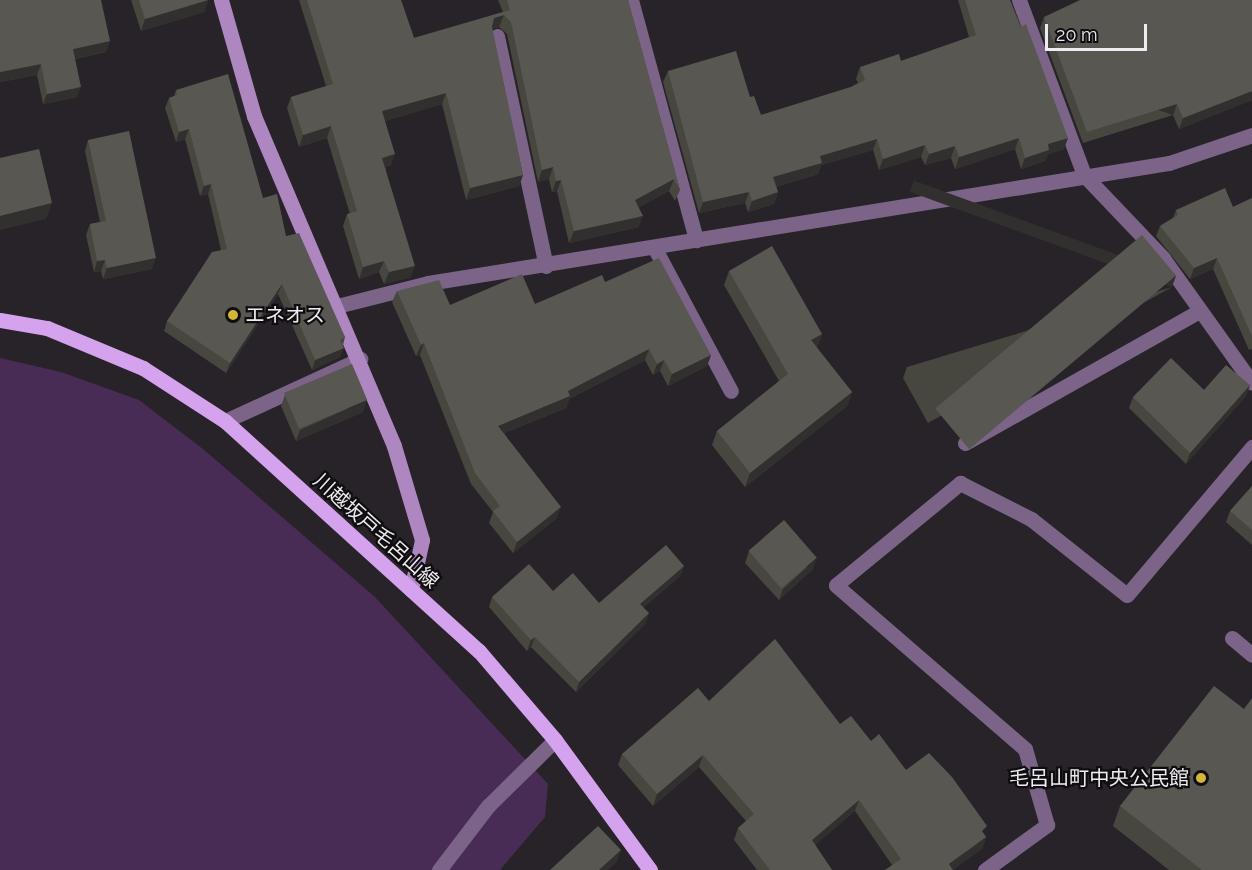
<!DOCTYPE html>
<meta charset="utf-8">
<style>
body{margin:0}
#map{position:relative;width:1252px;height:870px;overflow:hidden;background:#272328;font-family:Raleway,"Noto Sans JP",sans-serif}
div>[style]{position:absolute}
.green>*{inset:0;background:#482c55}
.lane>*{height:15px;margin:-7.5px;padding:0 7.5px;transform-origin:7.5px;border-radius:7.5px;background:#7c6488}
.street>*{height:15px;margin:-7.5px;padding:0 7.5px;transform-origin:7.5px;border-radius:7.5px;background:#7c6488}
.secondary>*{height:15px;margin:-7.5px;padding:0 7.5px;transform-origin:7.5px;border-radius:7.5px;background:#ae87c1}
.primary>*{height:15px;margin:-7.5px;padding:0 7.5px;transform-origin:7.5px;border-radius:7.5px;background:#d5a2ed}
.wall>*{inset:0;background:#47463f}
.shaded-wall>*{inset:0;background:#32302e;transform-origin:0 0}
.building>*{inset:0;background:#595752;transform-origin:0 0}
.dots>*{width:16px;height:16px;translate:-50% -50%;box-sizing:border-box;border:3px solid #0f0d0f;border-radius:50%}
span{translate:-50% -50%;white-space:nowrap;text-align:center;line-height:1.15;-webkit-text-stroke:4.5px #0f0d0f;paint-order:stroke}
.poi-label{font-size:20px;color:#eeecf0}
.left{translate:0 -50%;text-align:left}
.right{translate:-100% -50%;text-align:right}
.street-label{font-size:20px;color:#eeecf0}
.scale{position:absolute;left:1045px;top:24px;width:102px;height:27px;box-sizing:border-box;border:3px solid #eeecf0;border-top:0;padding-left:8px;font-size:18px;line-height:21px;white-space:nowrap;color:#eeecf0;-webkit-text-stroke:4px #0f0d0f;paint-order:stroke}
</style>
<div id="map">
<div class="green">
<i style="clip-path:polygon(0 358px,61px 372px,139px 400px,203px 449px,375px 597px,548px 784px,545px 817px,500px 870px,0 870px)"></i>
</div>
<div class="lane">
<i style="left:497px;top:36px;width:235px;rotate:78deg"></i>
<i style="left:965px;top:443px;width:269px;rotate:-29.4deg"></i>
</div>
<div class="street">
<i style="left:631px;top:0;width:249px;rotate:74.8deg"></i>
<i style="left:1019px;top:0;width:187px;rotate:69.6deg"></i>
<i style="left:1084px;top:175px;width:115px;rotate:46.4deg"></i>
<i style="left:1163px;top:258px;width:153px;rotate:54.5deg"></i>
<i style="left:654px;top:247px;width:163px;rotate:61.9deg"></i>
<i style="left:337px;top:306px;width:94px;rotate:-14.2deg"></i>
<i style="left:428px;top:283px;width:751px;rotate:-9.2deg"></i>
<i style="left:1169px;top:163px;width:88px;rotate:-18.6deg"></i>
<i style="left:225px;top:421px;width:149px;rotate:-24.7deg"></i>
<i style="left:1232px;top:638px;width:26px;rotate:40deg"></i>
<i style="left:439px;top:870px;width:81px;rotate:-52.6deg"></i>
<i style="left:488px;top:806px;width:94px;rotate:-44.6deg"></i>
<i style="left:985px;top:870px;width:77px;rotate:-36deg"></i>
<i style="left:1047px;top:825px;width:79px;rotate:-106.1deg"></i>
<i style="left:1025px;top:749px;width:250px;rotate:-139.1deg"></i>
<i style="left:836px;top:585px;width:161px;rotate:-39.4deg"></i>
<i style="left:960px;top:483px;width:80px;rotate:26.9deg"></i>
<i style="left:1031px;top:519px;width:122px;rotate:38.4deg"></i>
<i style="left:1127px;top:595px;width:194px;rotate:-49.8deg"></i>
</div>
<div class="secondary">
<i style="left:221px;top:0;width:121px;rotate:74.1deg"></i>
<i style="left:254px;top:116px;width:358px;rotate:67deg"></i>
<i style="left:394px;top:446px;width:98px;rotate:73.4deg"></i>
<i style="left:422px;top:540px;width:51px;rotate:102.4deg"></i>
</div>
<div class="primary">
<i style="left:0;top:320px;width:48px;rotate:9.7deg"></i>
<i style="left:47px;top:328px;width:104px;rotate:22.6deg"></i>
<i style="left:143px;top:368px;width:98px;rotate:32.9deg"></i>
<i style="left:225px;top:421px;width:343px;rotate:42.2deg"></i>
<i style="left:479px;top:651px;width:117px;rotate:49.5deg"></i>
<i style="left:555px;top:740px;width:161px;rotate:53.8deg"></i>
</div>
<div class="wall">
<i style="clip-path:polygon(0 0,110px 41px,106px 52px,75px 59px,77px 97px,43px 104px,37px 75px,0 82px)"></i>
<i style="clip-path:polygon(131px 0,208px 0,204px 12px,141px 31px)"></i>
<i style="clip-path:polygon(299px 0,401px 0,414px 38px,503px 12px,498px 0,628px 0,680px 190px,675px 201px,669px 191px,639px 207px,639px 227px,569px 243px,557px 191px,552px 192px,549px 179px,538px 182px,507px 34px,499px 27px,492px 29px,523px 175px,519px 186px,466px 200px,442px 104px,385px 121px,391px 165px,385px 167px,411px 277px,384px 284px,379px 272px,359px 279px,343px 226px,347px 214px,350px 214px,327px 138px,299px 147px,287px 108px,291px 97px,326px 86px)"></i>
<i style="clip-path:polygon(958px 0,1010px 0,1064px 149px,1048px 154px,1045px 161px,1021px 169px,1015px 149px,955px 169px,951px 158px,925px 165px,921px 157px,879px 170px,873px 150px,821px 165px,818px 174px,776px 187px,778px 192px,774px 204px,748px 212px,745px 203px,699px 213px,663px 82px,668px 71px,750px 97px,761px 115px,851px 87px,858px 83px,856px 79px,860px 67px,901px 61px,969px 37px)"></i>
<i style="clip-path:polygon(1252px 0,1252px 100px,1179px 129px,1173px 115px,1083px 143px,1040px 28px,1044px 17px)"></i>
<i style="clip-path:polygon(176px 90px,263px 198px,286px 236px,345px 337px,340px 357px,312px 370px,278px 294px,226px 373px,164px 331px,167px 321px,221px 250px,208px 194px,200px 196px,185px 139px,176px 142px,165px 108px,169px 98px,174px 96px)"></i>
<i style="clip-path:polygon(88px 140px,152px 269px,103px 279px,101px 271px,94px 272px,86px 235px,90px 224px,100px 222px,85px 151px)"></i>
<i style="clip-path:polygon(1252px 198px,1252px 349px,1249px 350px,1213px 269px,1190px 279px,1156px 236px,1160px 226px,1173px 218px,1176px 210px,1233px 207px)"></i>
<i style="clip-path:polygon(729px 271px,822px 334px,817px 348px,852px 392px,847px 406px,745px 487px,712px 445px,717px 431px,779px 381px,724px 285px)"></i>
<i style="clip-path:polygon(605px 282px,711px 355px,707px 366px,668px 386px,660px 371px,653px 375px,645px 360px,569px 399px,566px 408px,504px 433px,557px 518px,513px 553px,489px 523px,493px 512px,471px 484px,420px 355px,416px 356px,392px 302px,397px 291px,450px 305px,535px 304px)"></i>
<i style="clip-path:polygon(1172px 287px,928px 423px,903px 378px,907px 367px)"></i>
<i style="clip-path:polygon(1250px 385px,1246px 396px,1186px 464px,1129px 408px,1133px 397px)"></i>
<i style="clip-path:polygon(285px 395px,363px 412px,296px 441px,281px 406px)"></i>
<i style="clip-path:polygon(1252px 486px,1252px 545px,1226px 522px,1230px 511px)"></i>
<i style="clip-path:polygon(749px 551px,813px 569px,779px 600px,745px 563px)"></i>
<i style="clip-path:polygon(684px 566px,680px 576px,643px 608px,649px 613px,645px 624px,576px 692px,531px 647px,527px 651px,489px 607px,492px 597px,553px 591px,599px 603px)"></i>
<i style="clip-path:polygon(709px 701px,840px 724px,871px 741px,984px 834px,986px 837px,982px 849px,892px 865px,855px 811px,815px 845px,832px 870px,757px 870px,734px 840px,738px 828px,746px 821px,699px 767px,653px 806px,618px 765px,622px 754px)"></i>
<i style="clip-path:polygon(1244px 709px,1252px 870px,1169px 870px,1113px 826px,1120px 806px)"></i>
</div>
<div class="shaded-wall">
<i style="clip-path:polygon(208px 0,204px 12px,141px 31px,145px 19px)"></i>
<i style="clip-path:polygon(504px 15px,499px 27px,490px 29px,494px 18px)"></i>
<i style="clip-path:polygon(110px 41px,106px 52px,69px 60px,73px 49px)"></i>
<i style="clip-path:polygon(41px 64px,37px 75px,0 82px,0 72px)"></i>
<i style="clip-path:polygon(81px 87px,77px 97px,43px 104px,47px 94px)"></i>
<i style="clip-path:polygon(1252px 91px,1252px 100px,1179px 129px,1183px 118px)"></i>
<i style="clip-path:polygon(446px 93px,442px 104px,378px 123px,382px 111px)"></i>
<i style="left:1177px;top:104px;width:12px;height:94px;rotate:110deg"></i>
<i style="clip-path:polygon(331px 126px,327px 138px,299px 147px,303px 135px)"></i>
<i style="clip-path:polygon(189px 129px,185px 139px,176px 142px,179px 132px)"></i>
<i style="clip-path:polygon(1019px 138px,1015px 149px,955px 169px,959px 157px)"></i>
<i style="clip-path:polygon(1068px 138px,1064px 149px,1048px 154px,1045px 161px,1021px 169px,1025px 158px,1048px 144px)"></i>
<i style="clip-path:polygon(877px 139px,873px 150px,821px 165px,818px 174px,769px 189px,773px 177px,820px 156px)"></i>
<i style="clip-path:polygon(925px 145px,921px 157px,879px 170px,883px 159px)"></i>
<i style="clip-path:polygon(955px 146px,951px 158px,925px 165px,929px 154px)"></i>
<i style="clip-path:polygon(395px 154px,391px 165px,378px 169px,382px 158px)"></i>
<i style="clip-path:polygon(553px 167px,549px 179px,538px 182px,542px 170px)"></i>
<i style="clip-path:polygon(523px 175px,519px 186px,466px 200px,470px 188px)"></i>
<i style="clip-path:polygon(674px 179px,669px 191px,631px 212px,635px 200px)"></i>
<i style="clip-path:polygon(561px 180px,557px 191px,552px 192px,556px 181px)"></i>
<i style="clip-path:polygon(211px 184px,208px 194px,200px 196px,204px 186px)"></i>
<i style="clip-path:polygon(749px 192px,745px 203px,699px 213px,703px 202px)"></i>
<i style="clip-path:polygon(778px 192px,774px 204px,748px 212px,752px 201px)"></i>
<i style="clip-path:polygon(52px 203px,46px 219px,0 230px,0 216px)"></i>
<i style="clip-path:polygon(643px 216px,639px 227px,569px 243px,574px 231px)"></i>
<i style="clip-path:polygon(156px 258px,152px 269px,103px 279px,107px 268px)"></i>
<i style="clip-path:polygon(1217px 258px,1213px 269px,1190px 279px,1194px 268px)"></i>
<i style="clip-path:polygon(105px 260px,101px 271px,94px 272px,97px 261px)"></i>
<i style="clip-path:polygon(384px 261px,379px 272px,359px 279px,363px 267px)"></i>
<i style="clip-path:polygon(415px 266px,411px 277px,384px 284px,389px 272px)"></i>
<i style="left:1176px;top:276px;width:12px;height:279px;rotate:110deg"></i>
<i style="clip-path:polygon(282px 284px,278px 294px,226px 373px,230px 363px)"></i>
<i style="clip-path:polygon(822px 334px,817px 348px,811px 340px)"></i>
<i style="clip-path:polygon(424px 343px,420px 355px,416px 356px,421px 345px)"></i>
<i style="clip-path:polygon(344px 348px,340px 357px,312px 370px,315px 360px)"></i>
<i style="clip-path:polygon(649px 349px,645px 360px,569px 399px,566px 408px,494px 437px,498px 426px)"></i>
<i style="clip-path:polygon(711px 355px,707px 366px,668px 386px,672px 374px)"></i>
<i style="clip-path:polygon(664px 360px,660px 371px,653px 375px,657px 364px)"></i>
<i style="clip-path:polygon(1250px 385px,1246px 396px,1186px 464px,1190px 453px)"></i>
<i style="clip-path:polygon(852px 392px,847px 406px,745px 487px,750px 473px)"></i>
<i style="clip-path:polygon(367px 400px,363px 412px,296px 441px,300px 430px)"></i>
<i style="clip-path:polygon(561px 507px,557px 518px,513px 553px,517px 542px)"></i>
<i style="clip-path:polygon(817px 558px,813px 569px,779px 600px,783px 589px)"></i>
<i style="clip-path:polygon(684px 566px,680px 576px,636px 614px,640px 604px)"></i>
<i style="clip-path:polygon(649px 613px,645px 624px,576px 692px,579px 682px)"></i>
<i style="clip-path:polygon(535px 637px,531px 647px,527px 651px,531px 640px)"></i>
<i style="clip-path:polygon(703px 755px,699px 767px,653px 806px,657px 794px)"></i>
<i style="clip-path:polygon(859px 800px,855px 811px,807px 852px,812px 840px)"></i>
<i style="clip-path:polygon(986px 837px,982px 849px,953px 870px,949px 864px)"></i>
<i style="clip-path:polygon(621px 850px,617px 862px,608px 870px,599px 870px)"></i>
</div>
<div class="building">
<i style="clip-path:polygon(0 0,101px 0,110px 41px,73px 49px,81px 87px,47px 94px,41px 64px,0 72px)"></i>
<i style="clip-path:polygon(139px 0,208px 0,145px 19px)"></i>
<i style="clip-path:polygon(307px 0,401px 0,414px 38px,510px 10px,507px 0,628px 0,680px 190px,674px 179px,635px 200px,643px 216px,574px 231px,561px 180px,556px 181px,553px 167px,542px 170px,511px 22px,504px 15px,494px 18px,492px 27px,523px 175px,470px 188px,446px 93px,382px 111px,395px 154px,382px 158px,415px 266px,389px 272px,384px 261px,363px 267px,347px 214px,357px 211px,331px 126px,303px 135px,291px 97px,333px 84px)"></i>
<i style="clip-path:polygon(965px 0,1010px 0,1021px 27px,1026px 24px,1068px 138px,1048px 144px,1049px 150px,1025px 158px,1019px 138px,959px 157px,955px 146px,929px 154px,925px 145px,883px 159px,877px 139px,820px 156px,822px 163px,773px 177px,778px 192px,752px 201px,749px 192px,703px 202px,668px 71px,736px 51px,750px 97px,754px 96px,761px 115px,851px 87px,865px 80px,860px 67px,899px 54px,901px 61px,976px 35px)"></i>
<i style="clip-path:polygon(1080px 0,1252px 0,1252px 91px,1183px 118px,1177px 104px,1087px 132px,1044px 17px)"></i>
<i style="clip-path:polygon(228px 74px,263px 198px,277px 194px,286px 236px,299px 233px,345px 337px,340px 340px,344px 348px,315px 360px,282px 284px,230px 363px,167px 321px,212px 252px,227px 249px,211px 184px,204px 186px,189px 129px,179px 132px,169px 98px,177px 95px,176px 90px)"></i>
<i style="clip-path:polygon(129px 131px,156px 258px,107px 268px,105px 260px,97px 261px,90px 224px,106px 221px,88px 140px)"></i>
<i style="clip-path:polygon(39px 149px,52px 203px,0 216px,0 158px)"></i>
<i style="clip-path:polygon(1225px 188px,1233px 207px,1252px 198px,1252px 336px,1217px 258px,1194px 268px,1160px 226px,1178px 215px,1176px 210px)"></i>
<i style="left:1142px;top:235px;width:53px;height:270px;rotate:50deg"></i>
<i style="clip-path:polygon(772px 246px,822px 334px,811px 340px,852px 392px,750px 473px,717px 431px,788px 374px,729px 271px)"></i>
<i style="clip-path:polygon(659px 258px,711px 355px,672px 374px,664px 360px,657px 364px,649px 349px,568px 391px,570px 396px,498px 426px,561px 507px,517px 542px,493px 511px,500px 506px,475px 473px,424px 343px,421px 345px,397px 291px,439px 280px,450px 305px,522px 274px,535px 304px,602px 275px,605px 282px)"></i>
<i style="clip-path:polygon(1171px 358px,1204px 390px,1226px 365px,1250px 385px,1190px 453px,1133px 397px)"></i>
<i style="left:352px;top:364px;width:39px;height:74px;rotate:67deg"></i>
<i style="clip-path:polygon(1252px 486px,1252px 530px,1230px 511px)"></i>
<i style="left:784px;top:520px;width:50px;height:47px;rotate:49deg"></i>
<i style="clip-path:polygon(666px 545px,684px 566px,640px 604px,649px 613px,579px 682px,535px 637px,531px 640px,492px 597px,529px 564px,553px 591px,573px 573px,599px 603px)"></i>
<i style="clip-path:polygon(775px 639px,840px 724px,851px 716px,871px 741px,879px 734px,906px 770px,929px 753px,952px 777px,987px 826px,982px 831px,986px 837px,949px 864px,953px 870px,885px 870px,901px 859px,859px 800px,812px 840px,832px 870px,770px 870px,738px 828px,754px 814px,703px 755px,657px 794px,622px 754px,698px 688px,709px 701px)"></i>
<i style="clip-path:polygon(1214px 686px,1244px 709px,1252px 698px,1252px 870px,1202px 870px,1120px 806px)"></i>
<i style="clip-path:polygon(598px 826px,621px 850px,599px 870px,550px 870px)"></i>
</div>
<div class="dots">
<i style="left:233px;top:315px;background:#d3b635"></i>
<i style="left:1201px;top:778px;background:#d3b635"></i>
</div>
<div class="poi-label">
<span class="left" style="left:245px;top:315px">エネオス</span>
<span class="right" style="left:1189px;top:778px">毛呂山町中央公民館</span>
</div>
<div class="street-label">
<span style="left:376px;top:531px;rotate:42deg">川越坂戸毛呂山線</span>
</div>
<div class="scale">20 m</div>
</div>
